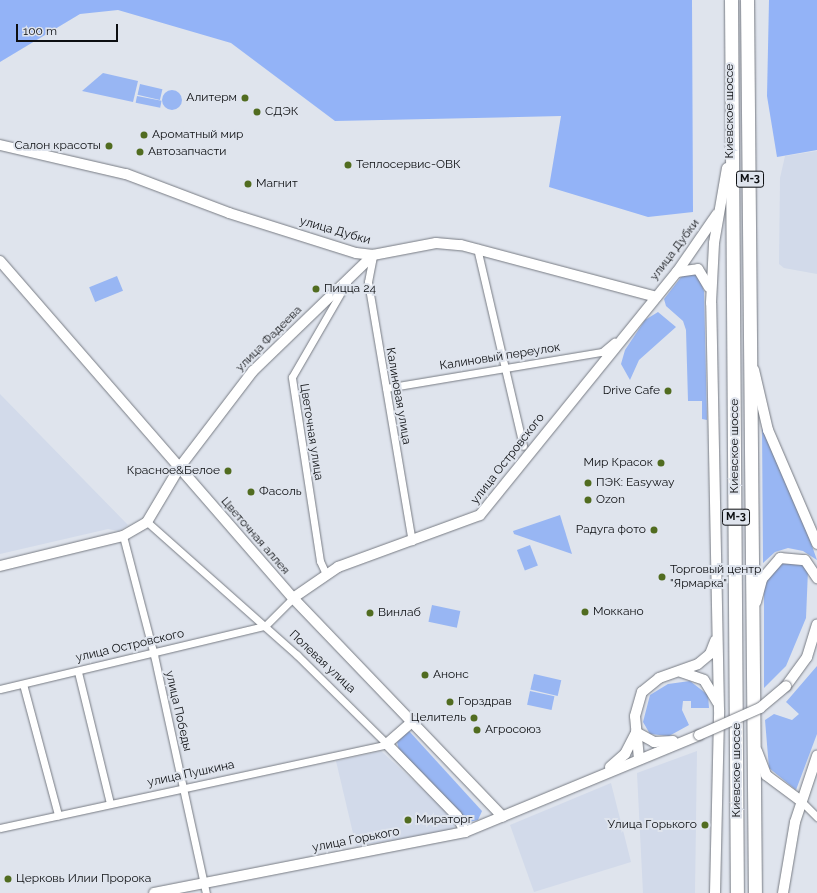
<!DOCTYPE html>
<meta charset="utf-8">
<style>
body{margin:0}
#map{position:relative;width:817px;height:893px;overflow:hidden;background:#dfe4ed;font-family:Raleway,sans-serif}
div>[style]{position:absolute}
.built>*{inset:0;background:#d2daea}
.green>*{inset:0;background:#98b6f3;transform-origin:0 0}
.round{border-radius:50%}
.forest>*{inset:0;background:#93b3f7}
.roads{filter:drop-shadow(0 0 1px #777b83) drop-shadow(0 0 1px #777b83)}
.street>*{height:7px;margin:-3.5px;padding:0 3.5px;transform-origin:3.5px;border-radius:3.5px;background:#fff}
.secondary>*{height:10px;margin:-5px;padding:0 5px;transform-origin:5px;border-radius:5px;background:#fff}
.highway>*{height:13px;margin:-6.5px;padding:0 6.5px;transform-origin:6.5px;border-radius:6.5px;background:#fff}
.bridges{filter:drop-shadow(0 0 1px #777b83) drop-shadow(0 0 1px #777b83)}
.secondary-bridge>*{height:10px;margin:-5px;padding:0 5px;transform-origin:5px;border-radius:5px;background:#fff}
.dots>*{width:11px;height:11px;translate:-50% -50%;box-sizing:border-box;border:2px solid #dfe4ed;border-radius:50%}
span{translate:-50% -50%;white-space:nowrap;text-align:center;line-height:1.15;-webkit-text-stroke:4px #dfe4ed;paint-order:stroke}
.shield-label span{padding:1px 3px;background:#dfe4ed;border:1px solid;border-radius:3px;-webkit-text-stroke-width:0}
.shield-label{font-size:11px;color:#0d0f12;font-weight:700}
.poi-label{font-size:12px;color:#0d0f12}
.right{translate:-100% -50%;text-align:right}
.left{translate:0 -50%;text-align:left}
.street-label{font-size:12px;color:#0d0f12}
.scale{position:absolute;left:16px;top:24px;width:102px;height:18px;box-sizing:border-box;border:2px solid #0d0f12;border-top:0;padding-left:5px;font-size:12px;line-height:14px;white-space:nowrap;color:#0d0f12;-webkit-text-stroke:3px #dfe4ed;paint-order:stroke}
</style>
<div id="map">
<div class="built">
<i style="clip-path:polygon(817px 151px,817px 274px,784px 268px,779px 264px,780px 178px,785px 156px)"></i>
<i style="clip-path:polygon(0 394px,128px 525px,119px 531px,108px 529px,0 554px)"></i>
<i style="clip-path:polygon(381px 751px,443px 808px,455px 826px,451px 831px,356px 846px,336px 761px)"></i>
<i style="clip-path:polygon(697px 751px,695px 893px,643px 893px,637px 773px)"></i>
<i style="clip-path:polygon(611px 783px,631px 862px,534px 892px,510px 825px)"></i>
</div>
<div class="green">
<i style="clip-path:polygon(103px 73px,138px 81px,133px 102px,82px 91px)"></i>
<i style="left:140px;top:84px;width:23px;height:11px;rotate:13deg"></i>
<i class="round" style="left:162px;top:90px;width:20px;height:20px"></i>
<i style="left:137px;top:96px;width:25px;height:7px;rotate:11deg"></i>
<i style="clip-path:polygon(692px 273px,698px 276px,704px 291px,707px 420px,702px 419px,702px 401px,688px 401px,686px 330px,683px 321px,666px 306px,664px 299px,682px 276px)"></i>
<i style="left:117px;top:276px;width:16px;height:30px;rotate:68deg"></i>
<i style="clip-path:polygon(658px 312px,676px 327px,639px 360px,630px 380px,621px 364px,625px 350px,645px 320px)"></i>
<i style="clip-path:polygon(762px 427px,807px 532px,817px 560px,803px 551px,788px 548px,775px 552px,763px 563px)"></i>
<i style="clip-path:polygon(560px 515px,572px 554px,514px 534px,513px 531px)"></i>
<i style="left:530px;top:545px;width:22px;height:14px;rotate:69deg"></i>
<i style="clip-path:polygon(782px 561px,802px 564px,808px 570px,806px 618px,786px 666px,764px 688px,764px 589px,766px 581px)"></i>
<i style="left:432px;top:605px;width:29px;height:17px;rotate:12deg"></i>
<i style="clip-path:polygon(817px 666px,817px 734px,796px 790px,769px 768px,765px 720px,774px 714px,792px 720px,799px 714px,786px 702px)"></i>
<i style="left:534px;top:674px;width:28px;height:16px;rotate:13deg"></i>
<i style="clip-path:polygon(690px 681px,708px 695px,709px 708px,691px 708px,691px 701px,683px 701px,682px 710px,689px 725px,669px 736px,650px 734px,643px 722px,650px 695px,668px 684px)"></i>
<i style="left:530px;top:691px;width:25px;height:14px;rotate:12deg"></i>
<i style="clip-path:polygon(409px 731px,482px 811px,478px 820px,469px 822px,399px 750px,397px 742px)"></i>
</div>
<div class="forest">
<i style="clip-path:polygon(0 0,692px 0,693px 212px,648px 217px,549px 187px,561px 116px,335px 121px,231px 43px,118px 10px,80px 14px,0 62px)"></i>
<i style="clip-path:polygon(769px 0,817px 0,817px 150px,777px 157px,767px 96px)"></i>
</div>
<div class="roads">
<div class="street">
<i style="left:477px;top:248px;width:203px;rotate:76.9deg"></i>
<i style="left:373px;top:256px;width:26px;rotate:101deg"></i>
<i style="left:368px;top:282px;width:263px;rotate:80.4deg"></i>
<i style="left:386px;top:388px;width:219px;rotate:-9.5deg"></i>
<i style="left:602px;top:352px;width:16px;rotate:-40deg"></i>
<i style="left:123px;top:536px;width:123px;rotate:75.4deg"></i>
<i style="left:154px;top:655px;width:244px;rotate:77.7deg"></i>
<i style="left:326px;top:574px;width:14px;rotate:-115deg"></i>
<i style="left:320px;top:561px;width:186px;rotate:-98.7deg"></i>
<i style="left:292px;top:377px;width:110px;rotate:-59.9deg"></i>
<i style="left:78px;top:672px;width:135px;rotate:76.3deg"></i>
<i style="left:23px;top:684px;width:136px;rotate:75deg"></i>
<i style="left:0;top:689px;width:272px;rotate:-13.4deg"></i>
<i style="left:265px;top:626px;width:40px;rotate:-45deg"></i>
<i style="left:801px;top:801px;width:23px;rotate:45deg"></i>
<i style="left:0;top:828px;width:396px;rotate:-12.2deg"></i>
<i style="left:387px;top:744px;width:127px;rotate:-135.3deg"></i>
<i style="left:297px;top:655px;width:200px;rotate:-138.4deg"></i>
</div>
<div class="secondary">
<i style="left:0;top:145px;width:129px;rotate:13deg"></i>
<i style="left:126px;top:174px;width:110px;rotate:20.7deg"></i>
<i style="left:229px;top:213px;width:133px;rotate:17.5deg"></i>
<i style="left:356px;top:253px;width:17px;rotate:7deg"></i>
<i style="left:373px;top:255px;width:64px;rotate:-10.8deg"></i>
<i style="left:436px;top:243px;width:25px;rotate:5deg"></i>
<i style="left:461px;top:245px;width:202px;rotate:14.9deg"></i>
<i style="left:0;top:261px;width:447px;rotate:49deg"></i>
<i style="left:293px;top:598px;width:303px;rotate:46.2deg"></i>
<i style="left:677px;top:272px;width:21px;rotate:-8deg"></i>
<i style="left:698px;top:269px;width:21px;rotate:59deg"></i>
<i style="left:754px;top:370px;width:62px;rotate:76.9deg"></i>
<i style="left:768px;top:430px;width:124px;rotate:66.7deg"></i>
<i style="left:0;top:566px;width:127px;rotate:-13.7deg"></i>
<i style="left:123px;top:536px;width:28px;rotate:-30deg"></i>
<i style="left:147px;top:522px;width:63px;rotate:-59.3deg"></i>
<i style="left:179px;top:468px;width:122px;rotate:-52.7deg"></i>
<i style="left:253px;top:371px;width:167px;rotate:-44deg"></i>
<i style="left:293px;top:598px;width:55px;rotate:-34.6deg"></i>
<i style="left:338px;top:567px;width:151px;rotate:-20.1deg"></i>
<i style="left:480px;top:515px;width:313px;rotate:-51deg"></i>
<i style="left:677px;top:272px;width:70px;rotate:-55.4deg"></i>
<i style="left:756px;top:602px;width:24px;rotate:-75deg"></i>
<i style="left:762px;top:579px;width:28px;rotate:-49deg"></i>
<i style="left:780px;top:558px;width:25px;rotate:5deg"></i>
<i style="left:805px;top:560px;width:22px;rotate:56deg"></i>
<i style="left:681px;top:672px;width:24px;rotate:19deg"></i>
<i style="left:704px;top:680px;width:26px;rotate:59deg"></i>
<i style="left:786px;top:686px;width:36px;rotate:-54deg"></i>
<i style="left:807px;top:657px;width:34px;rotate:-73deg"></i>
<i style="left:413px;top:721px;width:35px;rotate:139deg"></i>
<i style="left:387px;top:744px;width:100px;rotate:45.8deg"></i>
<i style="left:457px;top:816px;width:18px;rotate:63deg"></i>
<i style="left:636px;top:732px;width:21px;rotate:29deg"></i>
<i style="left:654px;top:742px;width:19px;rotate:-3deg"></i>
<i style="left:757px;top:751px;width:26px;rotate:69deg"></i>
<i style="left:766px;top:775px;width:44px;rotate:36.6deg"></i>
<i style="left:639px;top:759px;width:43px;rotate:-95.3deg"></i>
<i style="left:635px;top:716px;width:25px;rotate:-74deg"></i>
<i style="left:642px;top:692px;width:22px;rotate:-39deg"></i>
<i style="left:659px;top:678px;width:41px;rotate:-19.7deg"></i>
<i style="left:698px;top:664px;width:16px;rotate:-40deg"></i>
<i style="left:710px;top:654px;width:14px;rotate:-69deg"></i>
<i style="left:610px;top:767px;width:20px;rotate:-41deg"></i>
<i style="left:625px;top:754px;width:22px;rotate:-63deg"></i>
<i style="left:154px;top:893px;width:317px;rotate:-11.1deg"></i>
<i style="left:465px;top:832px;width:253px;rotate:-22.5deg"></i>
<i style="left:715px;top:893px;width:183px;rotate:-88.7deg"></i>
<i style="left:719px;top:710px;width:407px;rotate:-91.1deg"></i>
<i style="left:711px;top:303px;width:60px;rotate:-87.1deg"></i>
<i style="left:714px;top:243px;width:76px;rotate:-80.2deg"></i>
<i style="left:783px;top:893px;width:72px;rotate:-80.4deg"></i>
<i style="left:795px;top:822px;width:70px;rotate:-71.6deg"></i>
</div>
<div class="highway">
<i style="left:731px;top:0;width:893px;rotate:89.62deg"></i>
<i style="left:747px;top:0;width:893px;rotate:89.49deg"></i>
</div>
</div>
<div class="bridges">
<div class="secondary-bridge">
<i style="left:699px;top:735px;width:67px;rotate:-23.9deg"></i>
<i style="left:760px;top:708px;width:34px;rotate:-40deg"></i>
</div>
</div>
<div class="dots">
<i style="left:245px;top:98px;background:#516c20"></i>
<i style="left:257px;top:112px;background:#516c20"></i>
<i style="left:144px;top:135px;background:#516c20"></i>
<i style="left:109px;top:146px;background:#516c20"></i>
<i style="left:140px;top:152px;background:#516c20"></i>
<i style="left:348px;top:165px;background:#516c20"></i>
<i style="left:248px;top:184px;background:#516c20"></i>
<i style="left:316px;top:289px;background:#516c20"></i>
<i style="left:668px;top:391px;background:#516c20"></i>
<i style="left:661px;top:463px;background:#516c20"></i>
<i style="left:228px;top:471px;background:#516c20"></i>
<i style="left:588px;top:483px;background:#516c20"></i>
<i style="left:251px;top:492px;background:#516c20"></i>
<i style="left:588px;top:500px;background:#516c20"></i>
<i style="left:654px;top:530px;background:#516c20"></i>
<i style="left:662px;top:577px;background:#516c20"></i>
<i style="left:585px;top:612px;background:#516c20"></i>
<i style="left:370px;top:613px;background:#516c20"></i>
<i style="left:425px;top:675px;background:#516c20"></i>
<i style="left:450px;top:702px;background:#516c20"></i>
<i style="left:474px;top:718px;background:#516c20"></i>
<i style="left:477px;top:730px;background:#516c20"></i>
<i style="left:408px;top:820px;background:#516c20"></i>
<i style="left:705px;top:825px;background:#516c20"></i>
<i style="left:8px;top:879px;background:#516c20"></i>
</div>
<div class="shield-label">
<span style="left:750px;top:179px">М-3</span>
<span style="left:736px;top:517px">М-3</span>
</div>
<div class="poi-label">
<span class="right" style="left:237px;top:98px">Алитерм</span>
<span class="left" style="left:265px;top:112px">СДЭК</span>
<span class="left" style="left:152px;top:135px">Ароматный мир</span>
<span class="right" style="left:101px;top:146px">Салон красоты</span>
<span class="left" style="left:148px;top:152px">Автозапчасти</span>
<span class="left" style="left:356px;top:165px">Теплосервис-ОВК</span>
<span class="left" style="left:256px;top:184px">Магнит</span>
<span class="left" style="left:324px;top:289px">Пицца 24</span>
<span class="right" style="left:660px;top:391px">Drive Cafe</span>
<span class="right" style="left:653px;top:463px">Мир Красок</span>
<span class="right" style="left:220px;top:471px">Красное&amp;Белое</span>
<span class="left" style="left:596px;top:483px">ПЭК: Easyway</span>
<span class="left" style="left:259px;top:492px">Фасоль</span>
<span class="left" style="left:596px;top:500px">Ozon</span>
<span class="right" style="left:646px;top:530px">Радуга фото</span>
<span class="left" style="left:670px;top:577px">Торговый центр<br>"Ярмарка"</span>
<span class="left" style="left:593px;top:612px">Моккано</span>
<span class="left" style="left:378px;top:613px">Винлаб</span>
<span class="left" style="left:433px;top:675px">Анонс</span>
<span class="left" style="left:458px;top:702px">Горздрав</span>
<span class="right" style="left:466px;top:718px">Целитель</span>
<span class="left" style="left:485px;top:730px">Агросоюз</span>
<span class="left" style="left:416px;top:820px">Мираторг</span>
<span class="right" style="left:697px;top:825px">Улица Горького</span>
<span class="left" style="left:16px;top:879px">Церковь Илии Пророка</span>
</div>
<div class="street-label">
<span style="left:730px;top:111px;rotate:-90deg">Киевское шоссе</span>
<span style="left:335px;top:231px;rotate:16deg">улица Дубки</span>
<span style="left:675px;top:250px;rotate:-53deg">улица Дубки</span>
<span style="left:269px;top:339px;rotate:-45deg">улица Фадеева</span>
<span style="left:500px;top:357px;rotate:-9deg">Калиновый переулок</span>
<span style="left:398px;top:396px;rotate:80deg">Калиновая улица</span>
<span style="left:311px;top:432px;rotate:81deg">Цветочная улица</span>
<span style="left:735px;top:446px;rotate:-90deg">Киевское шоссе</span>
<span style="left:508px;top:459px;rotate:-52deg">улица Островского</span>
<span style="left:255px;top:536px;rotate:49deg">Цветочная аллея</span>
<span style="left:130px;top:646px;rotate:-13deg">улица Островского</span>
<span style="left:322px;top:662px;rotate:43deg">Полевая улица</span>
<span style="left:178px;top:711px;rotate:77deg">улица Победы</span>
<span style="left:737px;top:770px;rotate:-90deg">Киевское шоссе</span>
<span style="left:191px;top:774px;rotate:-12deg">улица Пушкина</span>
<span style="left:356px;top:840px;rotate:-11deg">улица Горького</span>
</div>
<div class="scale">100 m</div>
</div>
